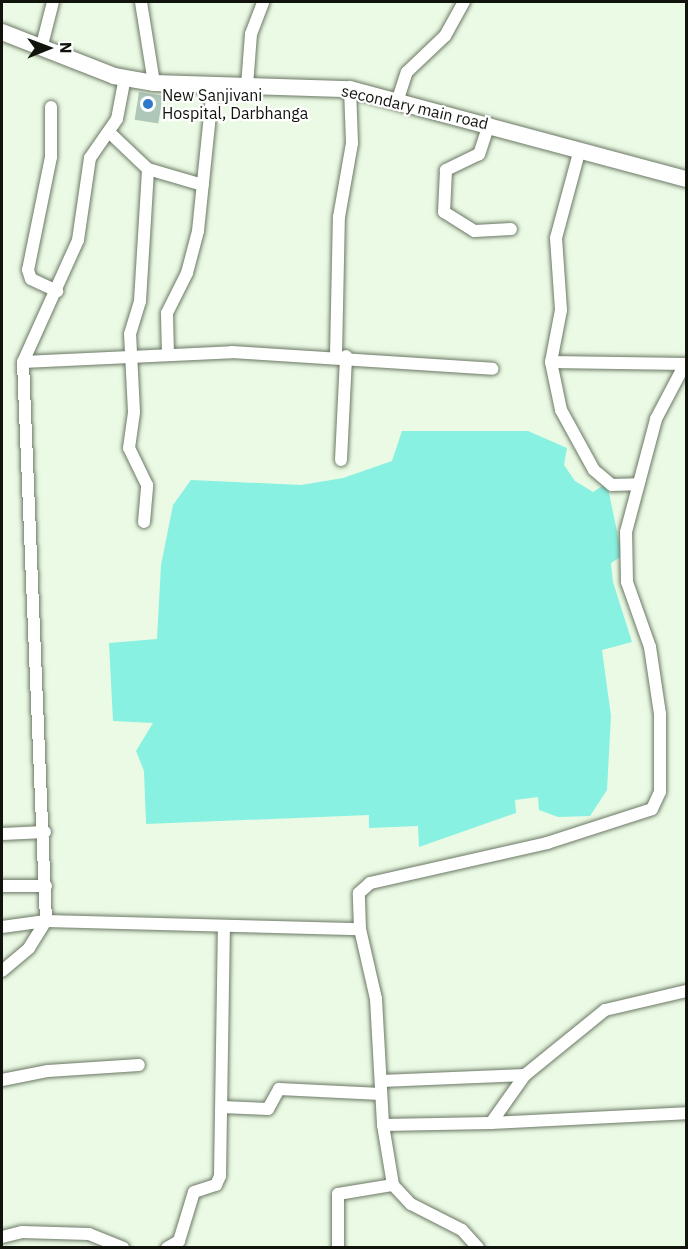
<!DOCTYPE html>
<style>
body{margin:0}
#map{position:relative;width:688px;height:1249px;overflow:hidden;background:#ebfae4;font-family:"IBM Plex Sans",sans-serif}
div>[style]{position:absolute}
.water>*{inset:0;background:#88f1e1}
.building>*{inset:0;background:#afc7b9;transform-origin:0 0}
.roads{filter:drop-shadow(0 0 2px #6b7865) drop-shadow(0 0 2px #6b7865)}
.street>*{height:12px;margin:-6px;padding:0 6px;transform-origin:6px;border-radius:6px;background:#fff}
.secondary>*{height:16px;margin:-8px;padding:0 8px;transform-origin:8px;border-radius:8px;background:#fff}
.dots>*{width:16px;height:16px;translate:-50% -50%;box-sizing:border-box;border:3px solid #fff;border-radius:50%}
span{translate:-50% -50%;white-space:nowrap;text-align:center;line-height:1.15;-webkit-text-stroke:4.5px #fff;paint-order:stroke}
.poi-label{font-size:16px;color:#10140d}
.left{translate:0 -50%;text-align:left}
.street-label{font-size:16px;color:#10140d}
.frame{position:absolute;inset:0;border:3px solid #10140d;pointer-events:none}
.north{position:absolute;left:18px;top:18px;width:60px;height:60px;-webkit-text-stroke:4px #fff;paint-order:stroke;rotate:89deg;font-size:16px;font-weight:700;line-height:24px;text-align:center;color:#10140d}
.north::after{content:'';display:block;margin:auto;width:21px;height:27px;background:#10140d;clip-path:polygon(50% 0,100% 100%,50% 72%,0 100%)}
</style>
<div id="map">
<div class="water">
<i style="clip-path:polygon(402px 431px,528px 431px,567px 448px,564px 465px,575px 481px,593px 492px,607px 483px,622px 556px,611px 563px,613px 582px,632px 642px,602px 650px,611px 716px,607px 790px,590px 816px,558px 817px,539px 810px,538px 797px,515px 800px,516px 813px,419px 847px,418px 826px,369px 828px,369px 815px,146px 824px,144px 771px,136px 751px,153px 723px,113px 721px,109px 643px,157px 639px,161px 565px,173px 505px,191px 480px,301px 485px,343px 478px,392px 461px)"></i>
</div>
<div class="building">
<i style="left:139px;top:92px;width:24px;height:28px;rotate:9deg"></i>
</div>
<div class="roads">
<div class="street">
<i style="left:141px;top:2px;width:82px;rotate:80.9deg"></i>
<i style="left:42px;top:45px;width:44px;rotate:-75.7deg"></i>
<i style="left:247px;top:86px;width:52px;rotate:-85.6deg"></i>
<i style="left:251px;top:34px;width:34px;rotate:-69deg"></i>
<i style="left:398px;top:99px;width:28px;rotate:-72deg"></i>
<i style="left:407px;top:72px;width:52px;rotate:-43.5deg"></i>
<i style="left:445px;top:36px;width:39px;rotate:-61deg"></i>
<i style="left:51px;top:107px;width:50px;rotate:90deg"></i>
<i style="left:51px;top:157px;width:115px;rotate:101.5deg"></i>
<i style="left:28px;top:270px;width:9px;rotate:72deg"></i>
<i style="left:31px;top:279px;width:29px;rotate:25deg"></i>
<i style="left:489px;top:124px;width:32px;rotate:108deg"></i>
<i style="left:479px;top:154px;width:37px;rotate:154deg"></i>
<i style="left:446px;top:170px;width:42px;rotate:92.7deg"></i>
<i style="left:444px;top:212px;width:36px;rotate:32deg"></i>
<i style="left:475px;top:231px;width:36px;rotate:-3deg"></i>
<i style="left:110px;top:133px;width:52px;rotate:43.5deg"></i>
<i style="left:148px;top:169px;width:57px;rotate:16.2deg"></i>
<i style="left:580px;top:149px;width:92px;rotate:105.1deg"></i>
<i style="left:556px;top:238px;width:72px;rotate:86deg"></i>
<i style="left:561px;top:310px;width:53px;rotate:100.9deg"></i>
<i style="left:551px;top:362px;width:49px;rotate:78.2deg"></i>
<i style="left:561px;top:410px;width:68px;rotate:61.2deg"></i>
<i style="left:594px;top:470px;width:23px;rotate:40deg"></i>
<i style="left:612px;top:485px;width:24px;rotate:-2deg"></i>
<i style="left:168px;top:355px;width:42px;rotate:-91.4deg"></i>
<i style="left:167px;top:313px;width:45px;rotate:-63.4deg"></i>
<i style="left:187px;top:273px;width:43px;rotate:-75.3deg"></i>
<i style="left:198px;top:231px;width:146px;rotate:-84.1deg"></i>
<i style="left:336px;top:355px;width:138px;rotate:-88.8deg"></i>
<i style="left:339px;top:217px;width:75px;rotate:-80deg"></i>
<i style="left:352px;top:143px;width:54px;rotate:-92.1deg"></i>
<i style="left:23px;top:362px;width:209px;rotate:-2.7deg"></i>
<i style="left:232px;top:352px;width:261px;rotate:3.7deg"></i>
<i style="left:551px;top:362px;width:135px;rotate:0.8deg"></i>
<i style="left:341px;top:460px;width:104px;rotate:-87.2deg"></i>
<i style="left:144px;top:522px;width:37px;rotate:-85deg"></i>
<i style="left:147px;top:485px;width:41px;rotate:-115.9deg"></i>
<i style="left:129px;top:448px;width:36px;rotate:-82deg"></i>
<i style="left:134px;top:412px;width:78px;rotate:-92.9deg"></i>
<i style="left:130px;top:334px;width:34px;rotate:-73deg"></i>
<i style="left:140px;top:301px;width:132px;rotate:-86.5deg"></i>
<i style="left:2px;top:834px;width:43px;rotate:-2.7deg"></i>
<i style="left:2px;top:886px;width:44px"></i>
<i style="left:2px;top:927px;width:44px;rotate:-7.8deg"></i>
<i style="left:46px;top:921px;width:314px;rotate:1.5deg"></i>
<i style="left:360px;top:929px;width:36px;rotate:-92deg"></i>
<i style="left:359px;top:893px;width:15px;rotate:-42deg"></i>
<i style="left:370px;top:883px;width:181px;rotate:-12.7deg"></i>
<i style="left:547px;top:843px;width:110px;rotate:-17.9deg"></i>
<i style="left:652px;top:809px;width:19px;rotate:-65deg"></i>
<i style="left:660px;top:792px;width:78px;rotate:-90deg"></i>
<i style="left:660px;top:714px;width:68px;rotate:-98.5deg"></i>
<i style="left:650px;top:647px;width:69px;rotate:-109.5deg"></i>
<i style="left:627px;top:582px;width:50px;rotate:-91.1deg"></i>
<i style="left:626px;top:532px;width:117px;rotate:-75.1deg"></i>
<i style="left:656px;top:419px;width:60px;rotate:-62.2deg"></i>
<i style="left:360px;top:929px;width:72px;rotate:77.1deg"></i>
<i style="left:376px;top:999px;width:126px;rotate:86.8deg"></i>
<i style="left:383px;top:1125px;width:61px;rotate:80.5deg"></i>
<i style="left:393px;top:1185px;width:26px;rotate:47deg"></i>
<i style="left:411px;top:1204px;width:57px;rotate:27deg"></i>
<i style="left:462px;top:1230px;width:24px;rotate:48deg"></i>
<i style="left:2px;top:971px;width:35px;rotate:-40deg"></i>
<i style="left:29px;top:948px;width:32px;rotate:-58deg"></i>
<i style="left:46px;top:921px;width:559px;rotate:-92.36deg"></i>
<i style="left:23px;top:362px;width:134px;rotate:-65.7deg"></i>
<i style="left:78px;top:240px;width:83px;rotate:-81.7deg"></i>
<i style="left:90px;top:158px;width:47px;rotate:-55.3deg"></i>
<i style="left:117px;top:119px;width:43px;rotate:-79.2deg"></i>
<i style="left:2px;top:1080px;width:47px;rotate:-11.1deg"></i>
<i style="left:48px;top:1071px;width:91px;rotate:-3.8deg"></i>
<i style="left:381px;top:1081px;width:144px;rotate:-2.4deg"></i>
<i style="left:525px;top:1075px;width:103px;rotate:-39.1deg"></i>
<i style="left:605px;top:1010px;width:83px;rotate:-13.2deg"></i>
<i style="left:222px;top:1107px;width:46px;rotate:2.5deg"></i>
<i style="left:268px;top:1109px;width:23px;rotate:-61deg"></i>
<i style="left:279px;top:1089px;width:102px;rotate:2.8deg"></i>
<i style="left:491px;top:1123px;width:195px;rotate:-2.9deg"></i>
<i style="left:383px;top:1125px;width:108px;rotate:-1.1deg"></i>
<i style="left:491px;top:1123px;width:59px;rotate:-54.7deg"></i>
<i style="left:2px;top:1237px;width:21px;rotate:-14deg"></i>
<i style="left:22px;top:1232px;width:67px;rotate:1.7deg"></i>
<i style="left:89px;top:1234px;width:37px;rotate:22deg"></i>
<i style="left:167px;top:1248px;width:14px;rotate:-30deg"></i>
<i style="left:179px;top:1241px;width:51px;rotate:-73deg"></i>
<i style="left:194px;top:1192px;width:23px;rotate:-18deg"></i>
<i style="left:216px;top:1185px;width:10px;rotate:-66deg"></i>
<i style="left:220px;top:1176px;width:248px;rotate:-89.1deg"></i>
<i style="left:338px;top:1248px;width:54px;rotate:-90deg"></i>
<i style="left:338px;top:1194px;width:56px;rotate:-9.3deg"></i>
</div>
<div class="secondary">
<i style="left:2px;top:32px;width:120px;rotate:21.4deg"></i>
<i style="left:114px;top:76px;width:41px;rotate:9.9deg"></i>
<i style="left:154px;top:83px;width:196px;rotate:1.8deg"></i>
<i style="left:350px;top:89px;width:348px;rotate:15deg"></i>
</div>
</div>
<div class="dots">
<i style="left:148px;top:104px;background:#2f79ca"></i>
</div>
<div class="poi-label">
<span class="left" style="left:162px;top:104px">New Sanjivani<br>Hospital, Darbhanga</span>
</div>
<div class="street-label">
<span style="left:415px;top:107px;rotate:13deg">secondary main road</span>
</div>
<div class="frame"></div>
<div class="north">N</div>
</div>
